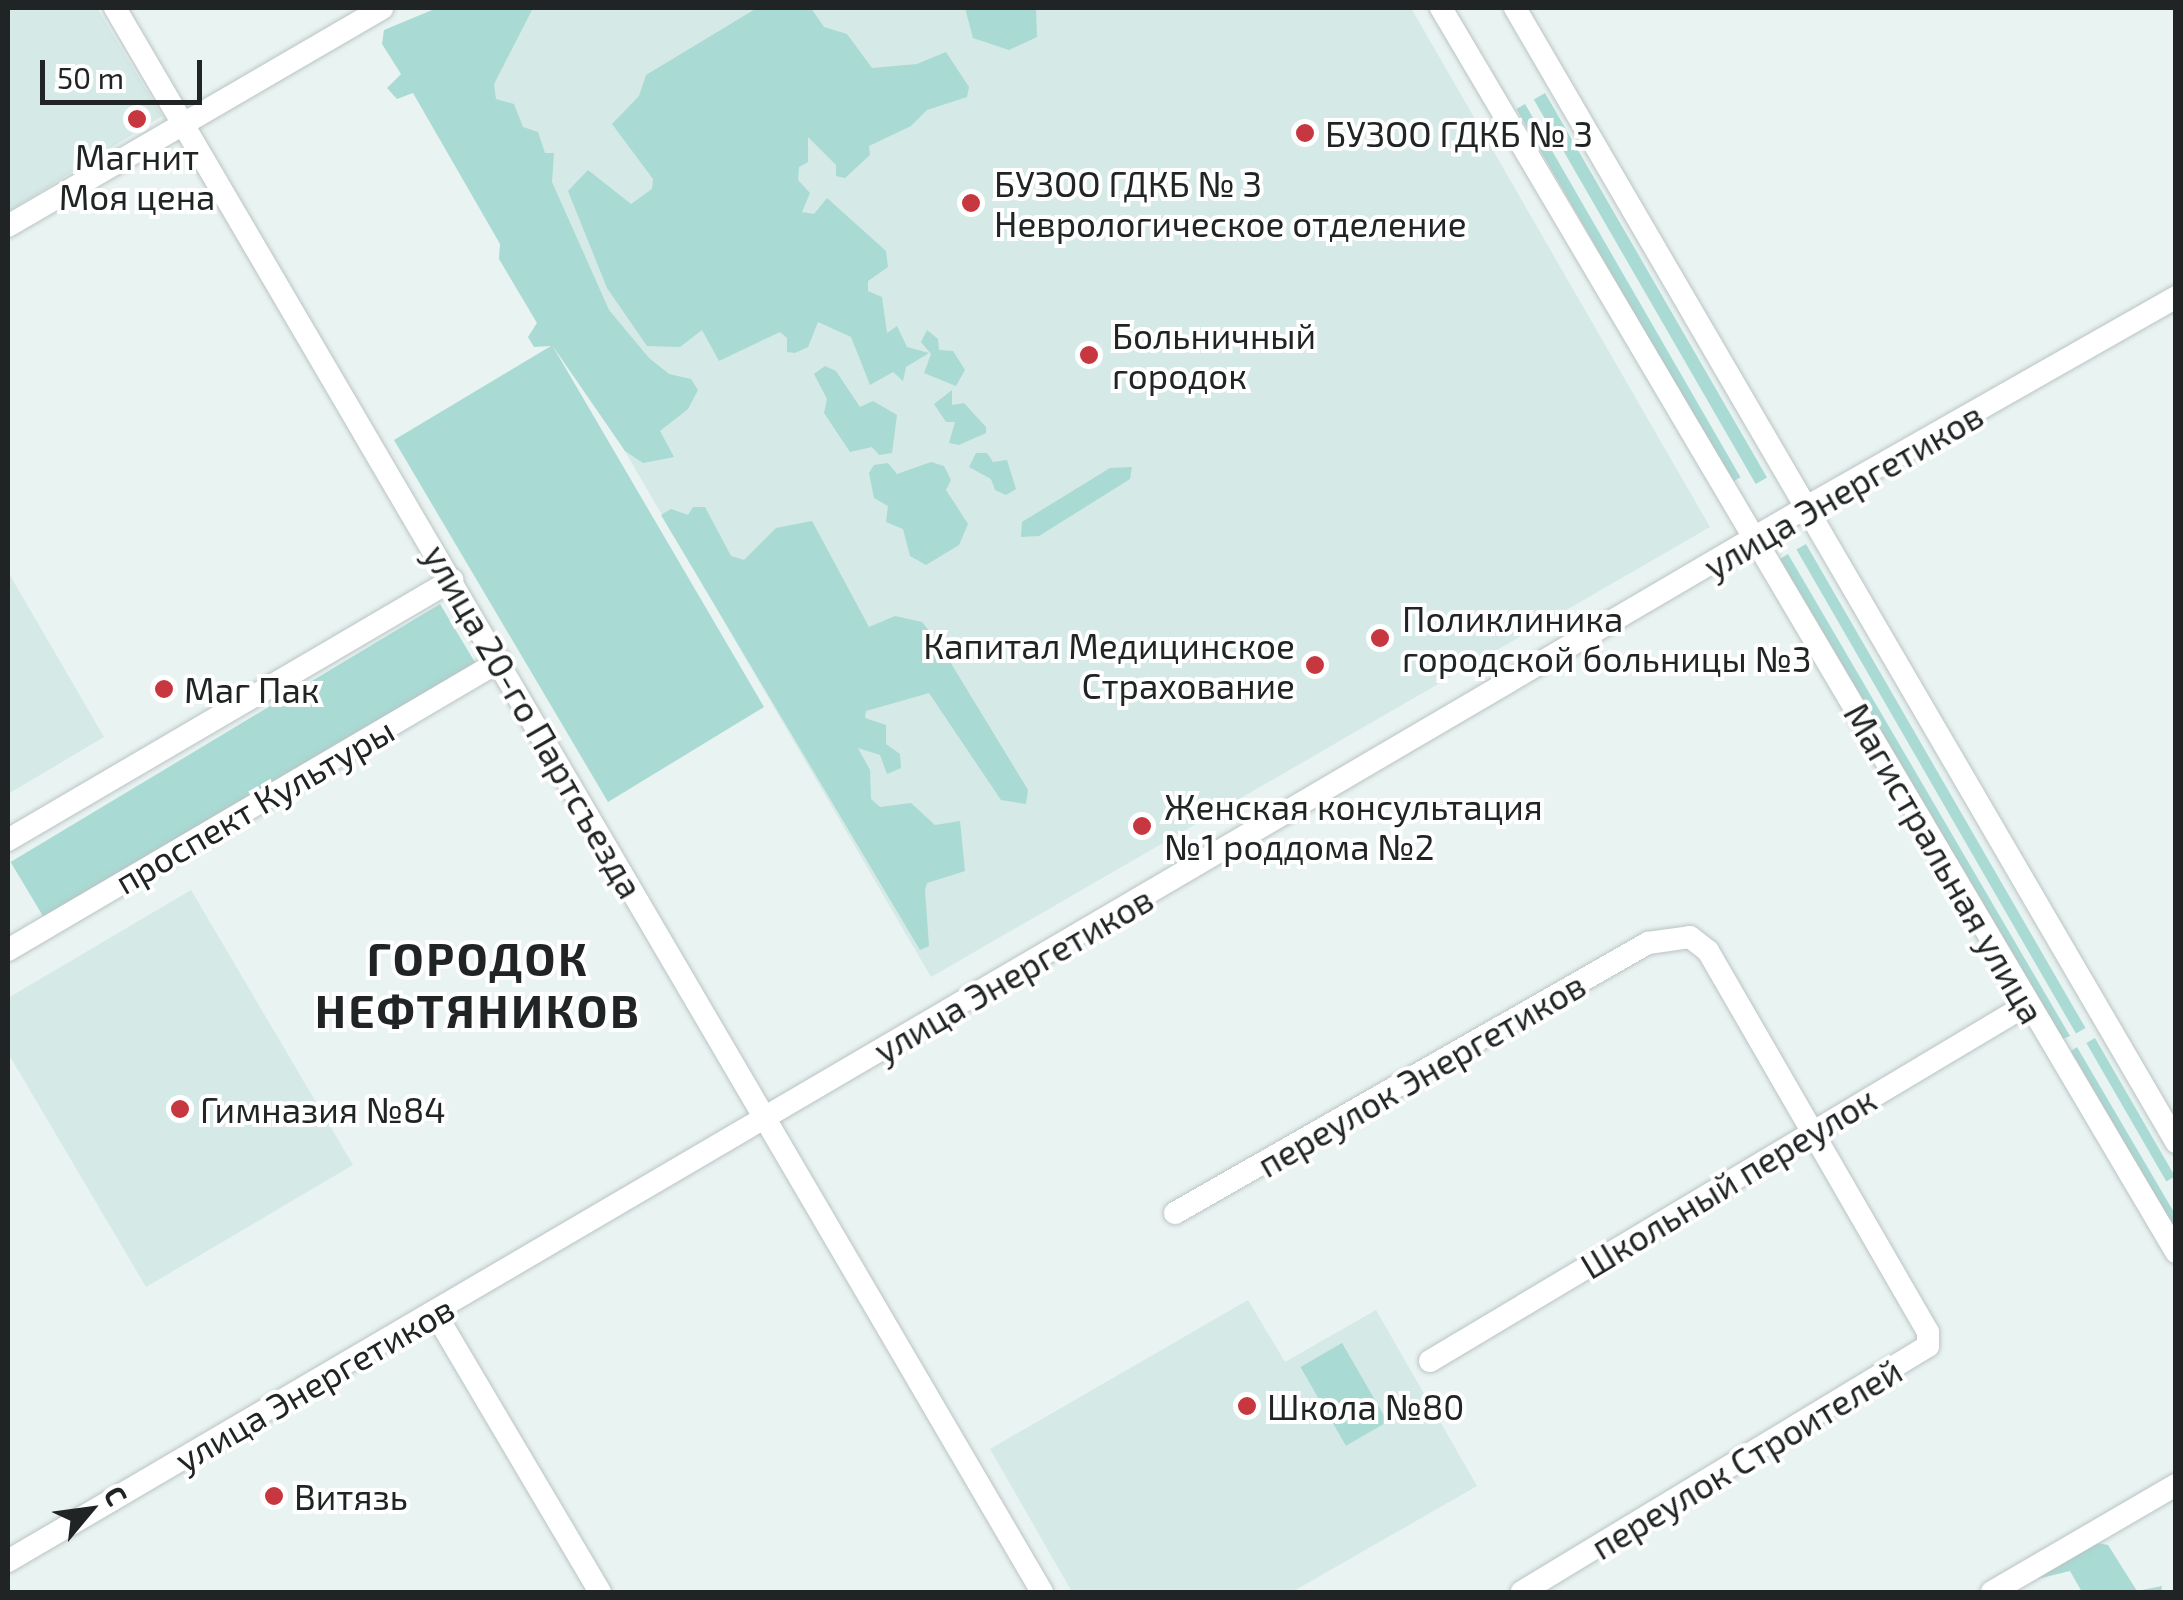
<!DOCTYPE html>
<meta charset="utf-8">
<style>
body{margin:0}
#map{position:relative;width:2183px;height:1600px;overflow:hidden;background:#e9f3f2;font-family:"Exo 2",sans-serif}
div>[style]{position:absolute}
.built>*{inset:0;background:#d5e9e6}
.green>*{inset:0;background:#a9dad4;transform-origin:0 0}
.roads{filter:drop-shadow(0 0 2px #bac4c3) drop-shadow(0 0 2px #bac4c3)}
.street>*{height:22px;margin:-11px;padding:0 11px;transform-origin:11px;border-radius:11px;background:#fff}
.dots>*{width:28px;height:28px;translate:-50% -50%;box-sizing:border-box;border:5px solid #fff;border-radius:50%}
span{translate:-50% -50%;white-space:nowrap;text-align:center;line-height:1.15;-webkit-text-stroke:8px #fff;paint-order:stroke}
.poi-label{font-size:35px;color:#202424}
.left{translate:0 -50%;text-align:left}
.right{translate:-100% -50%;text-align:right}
.street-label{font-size:35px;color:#202424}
.district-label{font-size:45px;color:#202424;font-weight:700;letter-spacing:2.5px}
.frame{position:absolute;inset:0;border:10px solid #202424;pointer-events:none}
.north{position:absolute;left:40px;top:1460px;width:100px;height:100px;-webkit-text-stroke:8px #fff;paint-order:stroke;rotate:61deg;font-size:28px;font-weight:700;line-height:40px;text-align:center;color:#202424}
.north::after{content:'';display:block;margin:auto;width:35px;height:45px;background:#202424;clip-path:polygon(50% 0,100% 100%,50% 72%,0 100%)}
.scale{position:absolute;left:40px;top:60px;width:162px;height:45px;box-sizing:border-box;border:5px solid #202424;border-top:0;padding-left:12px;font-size:30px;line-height:35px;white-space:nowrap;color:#202424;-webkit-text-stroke:8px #fff;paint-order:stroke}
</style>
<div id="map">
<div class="built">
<i style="clip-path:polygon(8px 8px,97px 8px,162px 116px,8px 212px)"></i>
<i style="clip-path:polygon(454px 8px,1411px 8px,1710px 527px,931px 977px,389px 46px)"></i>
<i style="clip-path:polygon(8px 572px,104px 737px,8px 794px)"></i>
<i style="clip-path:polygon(191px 890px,353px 1165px,146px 1287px,8px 1053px,8px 998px)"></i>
<i style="clip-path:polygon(1248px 1300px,1285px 1362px,1376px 1310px,1477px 1486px,1292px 1592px,1072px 1592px,990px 1449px)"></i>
</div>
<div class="green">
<i style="clip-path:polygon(437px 8px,533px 8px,494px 84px,496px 99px,514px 104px,523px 127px,538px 132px,545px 153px,554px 153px,552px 182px,609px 310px,649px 358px,669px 374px,691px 379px,698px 390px,688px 409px,660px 431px,674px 457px,643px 463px,625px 451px,552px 345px,764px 707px,608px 802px,394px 440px,551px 346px,534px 347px,528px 337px,537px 323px,499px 259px,500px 244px,413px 93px,397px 99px,387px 88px,401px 74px,382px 44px,384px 30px)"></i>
<i style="clip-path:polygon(757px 8px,811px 8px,824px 27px,847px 34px,872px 68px,917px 64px,946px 52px,969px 87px,967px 97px,927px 110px,911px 126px,869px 146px,870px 155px,845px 178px,836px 176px,836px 165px,808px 137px,808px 162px,799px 167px,798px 180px,810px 193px,802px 212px,814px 214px,827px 198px,886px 251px,888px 267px,868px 281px,868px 291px,882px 297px,887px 333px,897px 326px,907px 347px,929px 353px,906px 367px,903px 381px,893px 372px,870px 385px,851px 337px,818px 322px,808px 347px,795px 353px,787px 352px,787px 338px,780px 332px,719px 361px,702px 330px,680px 347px,647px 346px,607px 288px,568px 191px,588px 170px,631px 204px,652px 189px,653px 179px,612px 124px,639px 96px,646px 75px)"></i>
<i style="clip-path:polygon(965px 8px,1036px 8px,1037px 37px,1009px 50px,973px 38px)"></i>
<i style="left:1545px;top:93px;width:444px;height:13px;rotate:60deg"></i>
<i style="left:1525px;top:104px;width:431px;height:10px;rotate:60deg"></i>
<i style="clip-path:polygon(927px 330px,938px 339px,939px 350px,953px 351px,965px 370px,956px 386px,924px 373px,931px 354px,921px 342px)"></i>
<i style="clip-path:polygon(825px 366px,836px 371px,860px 407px,873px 401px,897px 415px,892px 453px,879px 455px,872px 447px,850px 452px,824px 413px,827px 399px,814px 374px)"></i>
<i style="clip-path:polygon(952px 390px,952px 405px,964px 403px,986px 427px,986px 433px,959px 445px,949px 443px,955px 422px,946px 422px,934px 404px)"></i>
<i style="clip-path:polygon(976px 453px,987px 453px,993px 462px,1007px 460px,1016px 489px,1006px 495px,995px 490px,991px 479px,969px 467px)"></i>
<i style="clip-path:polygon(931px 462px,944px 466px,951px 480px,946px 490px,968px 524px,959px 545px,926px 565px,910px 556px,903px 529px,886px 522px,888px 506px,874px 498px,869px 473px,874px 465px,888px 463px,897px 474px)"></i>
<i style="clip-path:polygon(1132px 467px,1130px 479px,1039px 536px,1021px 537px,1022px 522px,1110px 468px)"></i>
<i style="clip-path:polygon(693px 507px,705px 507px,731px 556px,744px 560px,776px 528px,812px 521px,869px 627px,895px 616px,922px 622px,938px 642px,1028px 790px,1026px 804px,1001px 800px,929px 693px,866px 711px,865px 718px,886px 725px,886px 744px,900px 754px,901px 768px,887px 774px,880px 755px,858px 748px,870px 770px,871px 799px,880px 807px,911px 803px,935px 825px,960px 821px,965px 871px,927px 883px,925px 890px,929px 946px,920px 950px,661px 515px,671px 509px,688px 515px)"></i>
<i style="left:1806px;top:544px;width:559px;height:11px;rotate:60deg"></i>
<i style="clip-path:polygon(1788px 554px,2070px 1036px,2063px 1039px,1780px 559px)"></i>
<i style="left:440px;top:604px;width:69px;height:501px;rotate:59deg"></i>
<i style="left:2095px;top:1038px;width:160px;height:10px;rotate:60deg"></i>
<i style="clip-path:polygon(2077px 1047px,2175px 1214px,2175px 1230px,2071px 1051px)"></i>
<i style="left:1342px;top:1343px;width:91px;height:48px;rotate:60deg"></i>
<i style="clip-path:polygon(2092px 1542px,2108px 1545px,2137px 1591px,2162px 1586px,2161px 1592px,2082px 1592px,2070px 1571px,2037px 1579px)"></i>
</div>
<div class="roads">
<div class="street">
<i style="left:115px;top:8px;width:1835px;rotate:59.66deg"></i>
<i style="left:1441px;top:8px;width:1445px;rotate:59.42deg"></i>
<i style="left:1515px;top:8px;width:1313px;rotate:59.76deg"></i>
<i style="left:8px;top:226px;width:433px;rotate:-30.2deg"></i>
<i style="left:8px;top:840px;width:515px;rotate:-30.35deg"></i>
<i style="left:8px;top:950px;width:571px;rotate:-30.43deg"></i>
<i style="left:1175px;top:1213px;width:545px;rotate:-29.72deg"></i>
<i style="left:1648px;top:943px;width:42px;rotate:-8.1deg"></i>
<i style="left:1690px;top:937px;width:23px;rotate:38deg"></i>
<i style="left:1708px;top:951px;width:440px;rotate:60deg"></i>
<i style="left:1928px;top:1332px;width:14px;rotate:90deg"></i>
<i style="left:1928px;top:1346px;width:475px;rotate:148.8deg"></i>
<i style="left:435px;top:1313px;width:324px;rotate:59.4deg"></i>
<i style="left:1430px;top:1361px;width:696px;rotate:-30.84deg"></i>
<i style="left:8px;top:1561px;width:2083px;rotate:-30.37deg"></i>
<i style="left:1805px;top:508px;width:427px;rotate:-29.6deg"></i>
<i style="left:1992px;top:1592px;width:213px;rotate:-30.2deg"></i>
</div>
</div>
<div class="dots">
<i style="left:137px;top:119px;background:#c73740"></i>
<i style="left:1305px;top:133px;background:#c73740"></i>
<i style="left:971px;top:203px;background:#c73740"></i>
<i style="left:1089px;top:355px;background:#c73740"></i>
<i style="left:1380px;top:638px;background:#c73740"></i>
<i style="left:1315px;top:665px;background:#c73740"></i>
<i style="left:164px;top:689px;background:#c73740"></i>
<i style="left:1142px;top:826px;background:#c73740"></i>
<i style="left:180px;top:1109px;background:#c73740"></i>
<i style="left:1247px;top:1406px;background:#c73740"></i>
<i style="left:274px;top:1496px;background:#c73740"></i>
</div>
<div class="poi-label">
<span class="left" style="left:1325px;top:133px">БУЗОО ГДКБ № 3</span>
<span style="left:137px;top:176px">Магнит<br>Моя цена</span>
<span class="left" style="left:994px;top:203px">БУЗОО ГДКБ № 3<br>Неврологическое отделение</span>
<span class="left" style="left:1112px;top:355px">Больничный<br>городок</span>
<span class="left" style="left:1402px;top:638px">Поликлиника<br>городской больницы №3</span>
<span class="right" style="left:1295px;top:665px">Капитал Медицинское<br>Страхование</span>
<span class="left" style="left:184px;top:689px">Маг Пак</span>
<span class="left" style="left:1164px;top:826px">Женская консультация<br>№1 роддома №2</span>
<span class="left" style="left:200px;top:1109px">Гимназия №84</span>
<span class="left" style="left:1267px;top:1406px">Школа №80</span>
<span class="left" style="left:294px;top:1496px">Витязь</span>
</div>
<div class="street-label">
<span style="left:1843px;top:490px;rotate:-30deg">улица Энергетиков</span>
<span style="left:534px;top:721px;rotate:60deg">улица 20-го Партсъезда</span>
<span style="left:254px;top:805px;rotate:-30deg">проспект Культуры</span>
<span style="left:1945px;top:863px;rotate:60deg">Магистральная улица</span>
<span style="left:1013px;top:974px;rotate:-30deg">улица Энергетиков</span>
<span style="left:1421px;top:1074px;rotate:-30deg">переулок Энергетиков</span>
<span style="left:1728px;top:1182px;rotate:-31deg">Школьный переулок</span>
<span style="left:314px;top:1383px;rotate:-30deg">улица Энергетиков</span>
<span style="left:1746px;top:1458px;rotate:-31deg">переулок Строителей</span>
</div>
<div class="district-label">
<span style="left:478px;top:985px">ГОРОДОК<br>НЕФТЯНИКОВ</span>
</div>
<div class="frame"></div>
<div class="north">С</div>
<div class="scale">50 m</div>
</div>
